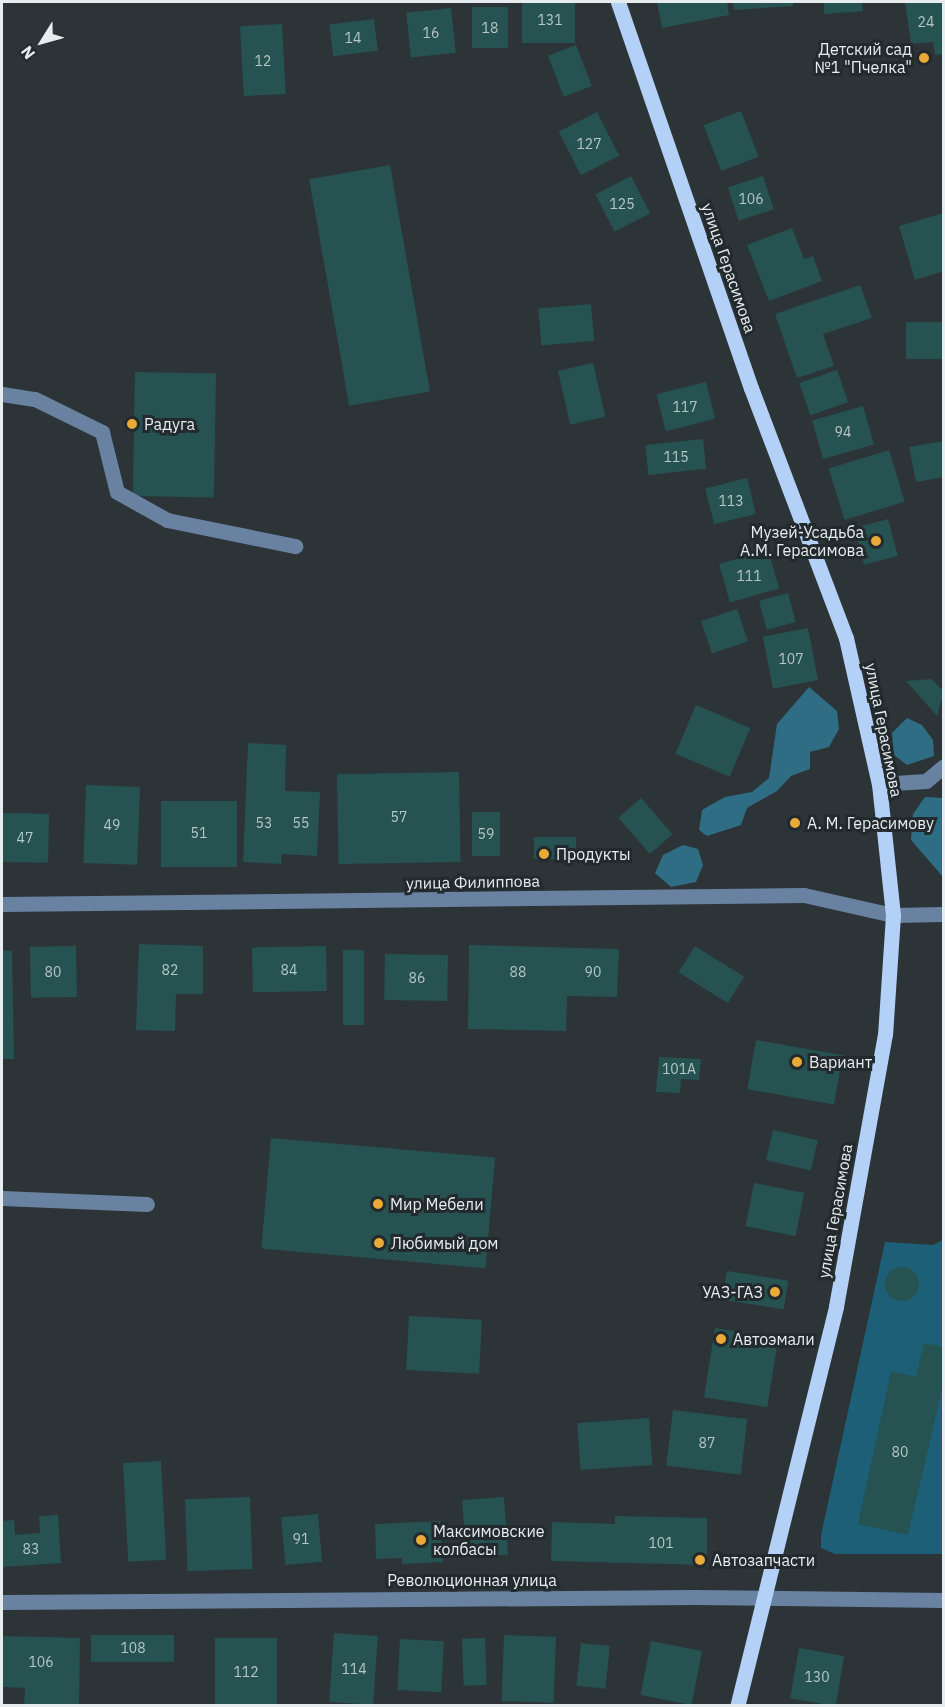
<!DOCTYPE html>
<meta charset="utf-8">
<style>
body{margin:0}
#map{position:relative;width:945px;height:1707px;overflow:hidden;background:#2c3437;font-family:"IBM Plex Sans",sans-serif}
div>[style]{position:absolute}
.green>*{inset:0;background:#1c5f76}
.forest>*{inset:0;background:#2f6d84}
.building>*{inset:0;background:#265252;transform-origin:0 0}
.round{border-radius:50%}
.minor>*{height:15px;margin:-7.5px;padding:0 7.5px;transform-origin:7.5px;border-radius:7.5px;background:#6a82a1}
.major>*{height:15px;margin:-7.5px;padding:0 7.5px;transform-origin:7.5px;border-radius:7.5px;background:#b3d0f6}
.dots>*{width:16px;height:16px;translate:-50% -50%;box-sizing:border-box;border:3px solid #232a2d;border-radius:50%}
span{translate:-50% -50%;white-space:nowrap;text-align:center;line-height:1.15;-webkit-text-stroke:6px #232a2d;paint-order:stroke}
.number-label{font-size:14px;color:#b7c6c7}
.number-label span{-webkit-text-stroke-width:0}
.poi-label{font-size:16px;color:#e7ecee}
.right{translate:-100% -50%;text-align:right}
.left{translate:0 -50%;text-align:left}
.street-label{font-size:16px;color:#e7ecee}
.frame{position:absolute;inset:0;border:3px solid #e7ecee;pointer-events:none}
.north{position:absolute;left:12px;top:12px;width:60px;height:60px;-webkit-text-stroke:4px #232a2d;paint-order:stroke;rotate:233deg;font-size:16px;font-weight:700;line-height:24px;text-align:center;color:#e7ecee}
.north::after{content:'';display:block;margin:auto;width:21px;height:27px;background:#e7ecee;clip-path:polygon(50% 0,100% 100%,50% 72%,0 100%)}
</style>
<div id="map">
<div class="green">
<i style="clip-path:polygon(943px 1240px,943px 1554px,835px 1554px,821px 1548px,821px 1535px,885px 1242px,933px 1245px)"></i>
</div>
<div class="forest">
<i style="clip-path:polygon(809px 687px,837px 711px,839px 729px,829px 747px,810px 752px,810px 769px,791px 776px,777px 791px,747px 808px,741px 825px,707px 836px,699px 830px,702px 810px,725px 797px,752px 792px,769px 778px,777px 724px)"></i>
<i style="clip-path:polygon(907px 718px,922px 725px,933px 740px,934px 756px,907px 765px,894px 755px,892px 733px)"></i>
<i style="clip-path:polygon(925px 797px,943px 798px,943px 877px,911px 840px,913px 814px)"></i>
<i style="clip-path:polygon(683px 845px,698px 849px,703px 865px,696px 882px,671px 887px,655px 873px,663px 855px)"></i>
</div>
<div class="building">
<i style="left:522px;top:2px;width:53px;height:41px"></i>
<i style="clip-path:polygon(657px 2px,727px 2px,729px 15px,662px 28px)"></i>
<i style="clip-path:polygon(733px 2px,793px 2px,793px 6px,734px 10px)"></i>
<i style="clip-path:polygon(824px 2px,862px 2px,863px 11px,824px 14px)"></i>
<i style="clip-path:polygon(905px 2px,944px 2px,944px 54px,935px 55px,933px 42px,911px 44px)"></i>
<i style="left:472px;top:7px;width:36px;height:41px"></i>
<i style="left:451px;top:8px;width:45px;height:45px;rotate:84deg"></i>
<i style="left:374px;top:19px;width:32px;height:45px;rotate:83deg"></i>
<i style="left:282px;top:24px;width:70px;height:42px;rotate:87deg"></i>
<i style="left:576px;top:45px;width:44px;height:30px;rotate:69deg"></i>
<i style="left:741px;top:111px;width:49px;height:40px;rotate:69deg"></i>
<i style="left:597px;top:112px;width:49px;height:43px;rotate:63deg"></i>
<i style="left:390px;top:165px;width:230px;height:82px;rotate:80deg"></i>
<i style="left:631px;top:176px;width:42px;height:40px;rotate:63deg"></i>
<i style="left:763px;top:176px;width:35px;height:37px;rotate:72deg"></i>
<i style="clip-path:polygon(944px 213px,944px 271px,915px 280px,899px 226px)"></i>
<i style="clip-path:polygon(792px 228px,804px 259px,813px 256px,822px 281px,769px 301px,747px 245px)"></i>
<i style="clip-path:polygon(860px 285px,872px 318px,823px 334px,834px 366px,797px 378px,775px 314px)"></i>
<i style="left:591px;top:304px;width:37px;height:53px;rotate:85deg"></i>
<i style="left:944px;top:322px;width:37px;height:38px;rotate:90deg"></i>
<i style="left:593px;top:363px;width:55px;height:36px;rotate:77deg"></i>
<i style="left:837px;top:370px;width:34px;height:40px;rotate:71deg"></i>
<i style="left:135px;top:372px;width:81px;height:124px;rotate:1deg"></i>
<i style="left:706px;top:382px;width:38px;height:51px;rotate:76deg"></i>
<i style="left:863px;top:406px;width:40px;height:53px;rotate:74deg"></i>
<i style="left:703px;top:439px;width:30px;height:58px;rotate:84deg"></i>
<i style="clip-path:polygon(944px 441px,944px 477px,916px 482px,909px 447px)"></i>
<i style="left:889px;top:450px;width:54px;height:63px;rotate:73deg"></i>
<i style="left:747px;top:478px;width:37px;height:43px;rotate:76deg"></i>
<i style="left:888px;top:519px;width:38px;height:35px;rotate:75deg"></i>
<i style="left:768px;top:550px;width:40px;height:51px;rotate:74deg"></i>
<i style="left:788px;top:593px;width:30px;height:30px;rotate:75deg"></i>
<i style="left:737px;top:609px;width:34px;height:38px;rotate:71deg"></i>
<i style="left:808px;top:628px;width:53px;height:46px;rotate:79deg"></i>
<i style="clip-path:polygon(932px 679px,944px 692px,937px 716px,906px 681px)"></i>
<i style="left:696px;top:705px;width:59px;height:53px;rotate:23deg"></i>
<i style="clip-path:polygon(248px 743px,286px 745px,285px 791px,320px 792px,317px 856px,282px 854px,281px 864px,243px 862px)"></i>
<i style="left:459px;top:772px;width:90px;height:122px;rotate:89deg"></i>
<i style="left:86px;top:785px;width:54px;height:78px;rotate:2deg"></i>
<i style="left:641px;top:798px;width:48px;height:30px;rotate:49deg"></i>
<i style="left:161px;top:801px;width:76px;height:66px"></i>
<i style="left:472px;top:812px;width:28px;height:44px"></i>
<i style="left:2px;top:813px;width:47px;height:49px;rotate:1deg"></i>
<i style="left:576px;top:837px;width:22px;height:42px;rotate:90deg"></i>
<i style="clip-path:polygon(139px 944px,203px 946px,203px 994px,176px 994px,175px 1031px,136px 1030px)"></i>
<i style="clip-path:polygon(469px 945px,619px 949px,617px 997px,567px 996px,566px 1031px,468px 1029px)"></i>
<i style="left:76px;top:946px;width:51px;height:46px;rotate:89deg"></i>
<i style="left:326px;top:946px;width:45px;height:74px;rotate:89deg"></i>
<i style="left:695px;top:946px;width:58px;height:31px;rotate:32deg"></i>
<i style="clip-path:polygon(2px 950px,12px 951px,14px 1059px,2px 1059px)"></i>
<i style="left:343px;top:950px;width:21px;height:75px"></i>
<i style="left:385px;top:954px;width:63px;height:46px;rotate:1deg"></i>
<i style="left:756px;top:1040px;width:88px;height:50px;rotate:10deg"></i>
<i style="clip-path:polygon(659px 1057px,701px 1059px,699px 1080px,681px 1079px,680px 1093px,656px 1092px)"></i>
<i style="left:773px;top:1130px;width:46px;height:31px;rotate:13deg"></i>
<i style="left:271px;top:1138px;width:225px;height:111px;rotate:5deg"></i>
<i style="left:754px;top:1183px;width:51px;height:44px;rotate:11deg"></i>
<i class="round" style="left:885px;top:1267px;width:34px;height:34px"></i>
<i style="left:727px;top:1271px;width:62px;height:29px;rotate:9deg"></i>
<i style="left:409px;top:1316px;width:73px;height:54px;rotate:3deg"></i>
<i style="left:715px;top:1328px;width:64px;height:70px;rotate:9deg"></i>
<i style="clip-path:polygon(924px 1343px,944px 1347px,944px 1381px,908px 1535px,858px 1524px,891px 1371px,916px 1377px)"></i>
<i style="left:673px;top:1410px;width:75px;height:56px;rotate:7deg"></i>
<i style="left:649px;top:1418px;width:47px;height:72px;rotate:86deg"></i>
<i style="left:161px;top:1461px;width:99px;height:38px;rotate:87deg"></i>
<i style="left:250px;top:1497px;width:72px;height:65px;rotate:88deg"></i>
<i style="left:504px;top:1497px;width:58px;height:42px;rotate:86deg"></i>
<i style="left:318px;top:1514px;width:48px;height:37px;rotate:85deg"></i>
<i style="clip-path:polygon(58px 1515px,61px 1563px,2px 1567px,2px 1521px,14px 1520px,15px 1535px,40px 1533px,39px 1516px)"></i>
<i style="clip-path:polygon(615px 1516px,707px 1518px,707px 1565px,551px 1561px,552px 1522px,615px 1524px)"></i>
<i style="clip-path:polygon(440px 1521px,443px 1562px,402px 1564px,402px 1558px,376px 1559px,375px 1524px)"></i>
<i style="left:334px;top:1633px;width:44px;height:69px;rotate:4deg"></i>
<i style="left:91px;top:1635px;width:83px;height:27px"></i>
<i style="left:504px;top:1635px;width:52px;height:66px;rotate:2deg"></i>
<i style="clip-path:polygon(2px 1636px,80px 1638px,79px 1706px,24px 1706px,25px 1688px,2px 1687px)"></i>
<i style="left:215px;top:1638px;width:62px;height:68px"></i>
<i style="left:485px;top:1638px;width:47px;height:23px;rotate:88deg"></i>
<i style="left:400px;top:1639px;width:44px;height:51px;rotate:3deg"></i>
<i style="left:651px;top:1641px;width:52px;height:55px;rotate:11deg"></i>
<i style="left:581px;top:1643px;width:29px;height:43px;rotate:6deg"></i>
<i style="left:799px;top:1648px;width:46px;height:51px;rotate:10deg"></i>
</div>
<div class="minor">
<i style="left:2px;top:394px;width:33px;rotate:9deg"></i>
<i style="left:35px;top:399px;width:75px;rotate:26.2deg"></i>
<i style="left:102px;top:432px;width:62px;rotate:76deg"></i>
<i style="left:117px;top:492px;width:57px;rotate:29.2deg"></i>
<i style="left:167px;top:520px;width:131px;rotate:11.5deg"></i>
<i style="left:879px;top:784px;width:47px;rotate:-3.7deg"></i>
<i style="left:926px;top:781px;width:23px;rotate:-40deg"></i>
<i style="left:2px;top:904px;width:802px;rotate:-0.64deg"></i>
<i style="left:804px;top:895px;width:91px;rotate:12.7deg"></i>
<i style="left:893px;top:915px;width:51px;rotate:-1.1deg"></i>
<i style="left:2px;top:1198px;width:145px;rotate:2.4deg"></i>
<i style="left:2px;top:1602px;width:693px;rotate:-0.41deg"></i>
<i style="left:695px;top:1597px;width:249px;rotate:0.7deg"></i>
</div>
<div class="major">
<i style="left:618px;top:2px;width:408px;rotate:71deg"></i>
<i style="left:751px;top:388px;width:267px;rotate:69.2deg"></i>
<i style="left:846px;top:638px;width:150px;rotate:77.3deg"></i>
<i style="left:879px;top:784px;width:132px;rotate:83.9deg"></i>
<i style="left:893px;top:915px;width:119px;rotate:93.8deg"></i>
<i style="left:885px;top:1034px;width:277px;rotate:100.2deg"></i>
<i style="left:836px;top:1307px;width:411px;rotate:103.9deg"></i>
</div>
<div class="dots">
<i style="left:924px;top:58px;background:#eaaa38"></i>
<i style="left:132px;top:424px;background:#eaaa38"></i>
<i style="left:876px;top:541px;background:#eaaa38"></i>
<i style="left:795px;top:823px;background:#eaaa38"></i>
<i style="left:544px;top:854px;background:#eaaa38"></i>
<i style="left:797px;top:1062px;background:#eaaa38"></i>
<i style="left:378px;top:1204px;background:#eaaa38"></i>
<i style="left:379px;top:1243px;background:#eaaa38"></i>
<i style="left:775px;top:1292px;background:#eaaa38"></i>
<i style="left:721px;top:1339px;background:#eaaa38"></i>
<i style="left:421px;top:1540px;background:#eaaa38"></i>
<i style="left:700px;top:1560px;background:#eaaa38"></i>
</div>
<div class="number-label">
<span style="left:550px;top:20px">131</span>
<span style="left:926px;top:22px">24</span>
<span style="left:490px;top:28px">18</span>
<span style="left:431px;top:33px">16</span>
<span style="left:353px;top:38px">14</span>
<span style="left:263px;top:61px">12</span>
<span style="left:589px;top:144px">127</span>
<span style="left:751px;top:199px">106</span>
<span style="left:622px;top:204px">125</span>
<span style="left:685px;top:407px">117</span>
<span style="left:843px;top:432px">94</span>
<span style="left:676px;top:457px">115</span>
<span style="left:731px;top:501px">113</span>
<span style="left:749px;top:576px">111</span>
<span style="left:791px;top:659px">107</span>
<span style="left:399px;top:817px">57</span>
<span style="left:264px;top:823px">53</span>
<span style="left:301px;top:823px">55</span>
<span style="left:112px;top:825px">49</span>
<span style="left:199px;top:833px">51</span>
<span style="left:486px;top:834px">59</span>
<span style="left:25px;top:838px">47</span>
<span style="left:170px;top:970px">82</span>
<span style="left:289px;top:970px">84</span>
<span style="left:53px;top:972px">80</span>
<span style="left:518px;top:972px">88</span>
<span style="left:593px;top:972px">90</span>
<span style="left:417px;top:978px">86</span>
<span style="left:679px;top:1069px">101А</span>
<span style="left:707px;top:1443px">87</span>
<span style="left:900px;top:1452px">80</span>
<span style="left:301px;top:1539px">91</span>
<span style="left:661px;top:1543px">101</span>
<span style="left:31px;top:1549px">83</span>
<span style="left:133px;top:1648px">108</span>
<span style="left:41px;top:1662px">106</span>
<span style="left:354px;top:1669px">114</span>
<span style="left:246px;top:1672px">112</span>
<span style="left:817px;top:1677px">130</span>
</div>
<div class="poi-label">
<span class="right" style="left:912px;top:58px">Детский сад<br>№1 "Пчелка"</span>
<span class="left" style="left:144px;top:424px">Радуга</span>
<span class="right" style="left:864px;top:541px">Музей-Усадьба<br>А.М. Герасимова</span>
<span class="left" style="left:807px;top:823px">А. М. Герасимову</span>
<span class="left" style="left:556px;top:854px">Продукты</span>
<span class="left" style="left:809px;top:1062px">Вариант</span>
<span class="left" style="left:390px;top:1204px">Мир Мебели</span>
<span class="left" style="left:391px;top:1243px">Любимый дом</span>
<span class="right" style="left:763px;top:1292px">УАЗ-ГАЗ</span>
<span class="left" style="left:733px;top:1339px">Автоэмали</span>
<span class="left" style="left:433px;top:1540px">Максимовские<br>колбасы</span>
<span class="left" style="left:712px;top:1560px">Автозапчасти</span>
</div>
<div class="street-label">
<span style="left:729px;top:268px;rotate:71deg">улица Герасимова</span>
<span style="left:884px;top:730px;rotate:79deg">улица Герасимова</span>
<span style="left:473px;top:882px;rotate:-1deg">улица Филиппова</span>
<span style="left:835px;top:1211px;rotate:-80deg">улица Герасимова</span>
<span style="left:472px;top:1580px">Революционная улица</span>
</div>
<div class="frame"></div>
<div class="north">N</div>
</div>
